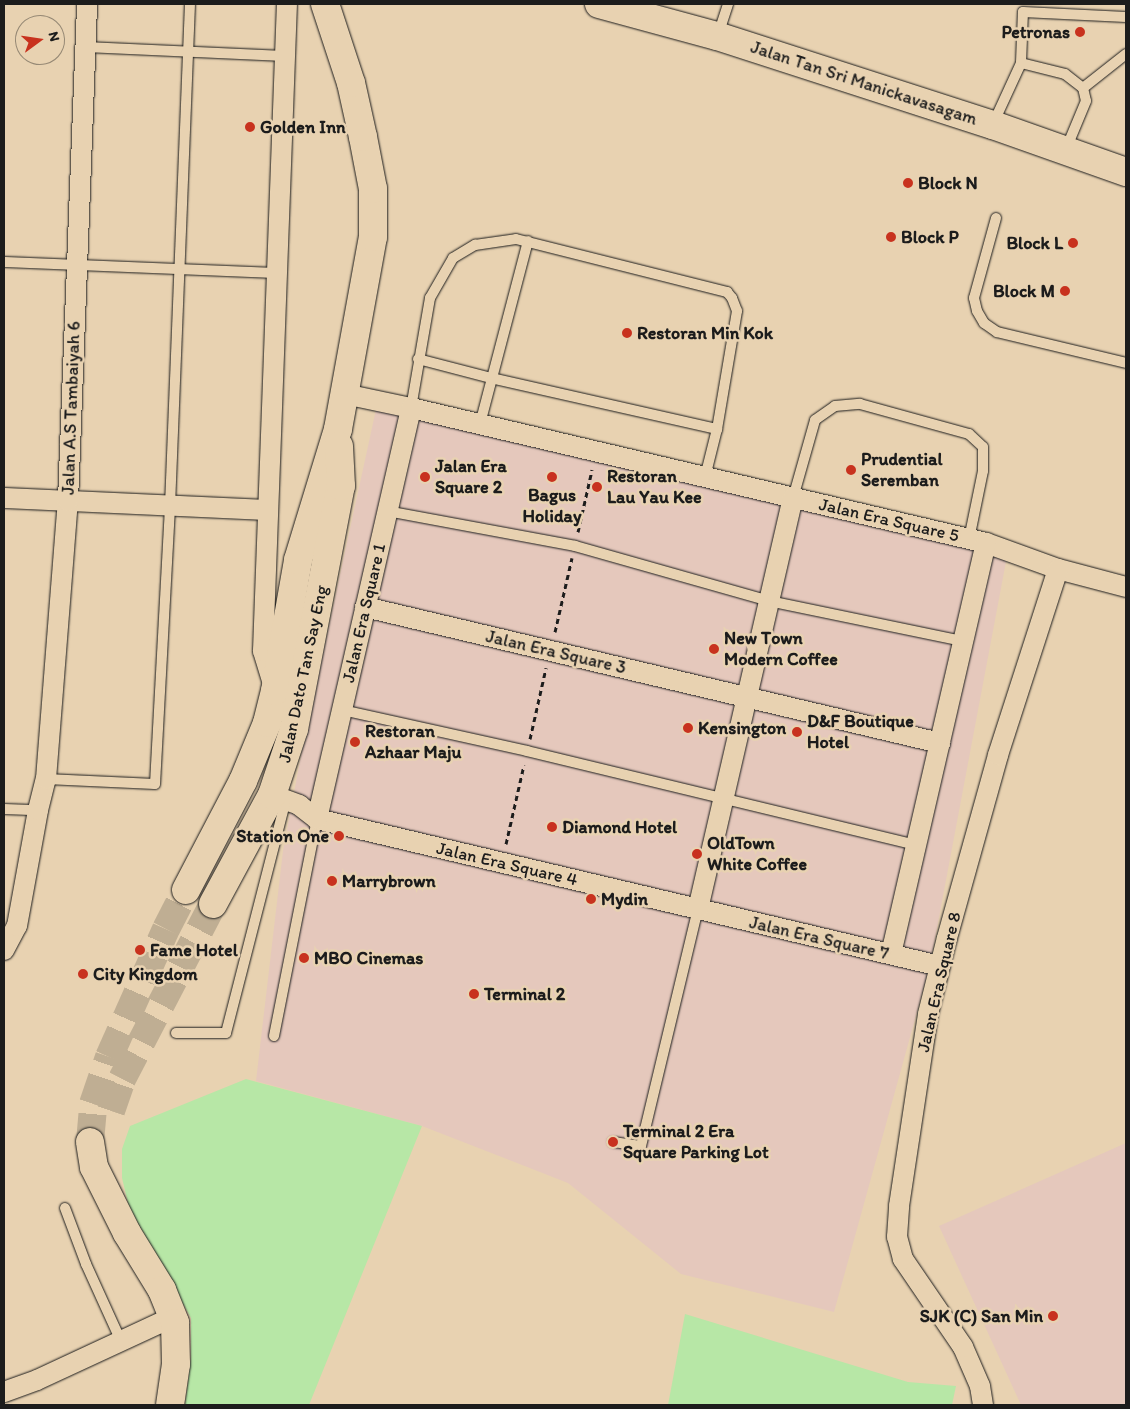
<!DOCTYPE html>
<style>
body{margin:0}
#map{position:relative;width:1130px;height:1409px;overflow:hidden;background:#e8d2b1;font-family:Itim,sans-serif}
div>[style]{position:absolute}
.built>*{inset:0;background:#e5c8bc}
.green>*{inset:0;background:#b7e7a6}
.secondary-tunnel>*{height:28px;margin-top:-14px;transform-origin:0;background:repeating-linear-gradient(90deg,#bfae93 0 28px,transparent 0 42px)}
.path>*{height:3px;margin-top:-1.5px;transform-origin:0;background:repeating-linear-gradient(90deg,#1c1c1c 0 5px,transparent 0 9px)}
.roads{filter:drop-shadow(0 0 1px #1c1c1c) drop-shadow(0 0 1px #1c1c1c)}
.lane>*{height:10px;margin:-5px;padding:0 5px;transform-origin:5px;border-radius:5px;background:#e8d2b1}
.street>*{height:20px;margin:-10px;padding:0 10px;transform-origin:10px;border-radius:10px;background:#e8d2b1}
.secondary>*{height:28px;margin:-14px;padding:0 14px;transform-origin:14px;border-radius:14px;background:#e8d2b1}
.dots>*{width:14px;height:14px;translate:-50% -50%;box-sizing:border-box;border:2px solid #e8d2b1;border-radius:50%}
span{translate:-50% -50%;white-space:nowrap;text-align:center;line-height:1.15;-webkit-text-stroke:5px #e8d2b1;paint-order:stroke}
.poi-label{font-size:18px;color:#1c1c1c;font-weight:700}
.right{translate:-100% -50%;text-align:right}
.left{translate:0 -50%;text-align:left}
.street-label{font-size:18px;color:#1c1c1c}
.frame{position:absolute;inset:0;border:5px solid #1c1c1c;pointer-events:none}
.north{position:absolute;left:15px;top:15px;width:50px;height:50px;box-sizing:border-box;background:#e8d2b1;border:1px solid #968975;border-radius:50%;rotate:76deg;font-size:14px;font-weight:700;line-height:20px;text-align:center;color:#1c1c1c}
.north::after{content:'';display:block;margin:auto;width:18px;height:22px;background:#c8321e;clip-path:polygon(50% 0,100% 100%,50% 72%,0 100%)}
</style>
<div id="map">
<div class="built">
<i style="clip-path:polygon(380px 391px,1008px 551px,930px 965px,834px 1312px,681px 1274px,568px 1183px,422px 1126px,256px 1081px,283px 851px,303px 745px)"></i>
<i style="clip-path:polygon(1126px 1143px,1126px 1405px,1021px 1405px,939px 1226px)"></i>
</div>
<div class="green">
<i style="clip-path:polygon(246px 1079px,422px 1126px,309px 1405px,185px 1405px,191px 1358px,191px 1318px,129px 1207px,122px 1178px,122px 1149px,130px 1126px)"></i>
<i style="clip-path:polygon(685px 1314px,908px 1382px,956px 1386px,952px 1405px,668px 1405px)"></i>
</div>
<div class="secondary-tunnel">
<i style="left:111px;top:1111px;width:34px;rotate:-71deg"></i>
<i style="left:122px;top:1079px;width:197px;rotate:-62.5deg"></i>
<i style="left:90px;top:1142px;width:38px;rotate:-85deg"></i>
<i style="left:93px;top:1104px;width:50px;rotate:-71.2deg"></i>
<i style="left:109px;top:1057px;width:140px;rotate:-66deg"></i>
<i style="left:166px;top:929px;width:44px;rotate:-62.9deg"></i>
</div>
<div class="path">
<i style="left:578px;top:532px;width:64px;rotate:-77.3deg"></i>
<i style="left:555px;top:632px;width:76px;rotate:-77.1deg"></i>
<i style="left:530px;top:739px;width:73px;rotate:-77.3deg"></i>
<i style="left:506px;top:844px;width:81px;rotate:-77.2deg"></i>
</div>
<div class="roads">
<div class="lane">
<i style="left:718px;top:35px;width:33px;rotate:-72deg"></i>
<i style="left:85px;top:47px;width:200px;rotate:2.6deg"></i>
<i style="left:1021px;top:63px;width:51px;rotate:-87.8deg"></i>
<i style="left:1023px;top:12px;width:103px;rotate:2.8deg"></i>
<i style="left:1083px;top:88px;width:55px;rotate:-38.3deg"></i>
<i style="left:993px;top:124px;width:67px;rotate:-65.3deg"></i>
<i style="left:1021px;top:63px;width:45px;rotate:14deg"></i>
<i style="left:1065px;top:74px;width:23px;rotate:38deg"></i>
<i style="left:1083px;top:88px;width:13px;rotate:77deg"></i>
<i style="left:1086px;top:101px;width:52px;rotate:112.6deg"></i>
<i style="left:996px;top:218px;width:83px;rotate:105.4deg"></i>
<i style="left:974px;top:298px;width:13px;rotate:77deg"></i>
<i style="left:977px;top:311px;width:14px;rotate:60deg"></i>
<i style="left:984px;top:323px;width:16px;rotate:35deg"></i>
<i style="left:997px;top:332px;width:133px;rotate:13.5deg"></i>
<i style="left:4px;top:262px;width:273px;rotate:2.3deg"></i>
<i style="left:418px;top:359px;width:75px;rotate:14.6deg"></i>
<i style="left:491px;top:378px;width:232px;rotate:12.7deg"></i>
<i style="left:717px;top:429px;width:49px;rotate:104deg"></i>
<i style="left:411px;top:408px;width:112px;rotate:-80.2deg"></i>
<i style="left:430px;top:298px;width:46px;rotate:-60.1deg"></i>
<i style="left:453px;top:258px;width:26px;rotate:-31deg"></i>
<i style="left:475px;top:245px;width:41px;rotate:-8.3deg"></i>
<i style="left:516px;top:239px;width:218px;rotate:14.1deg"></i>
<i style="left:727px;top:292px;width:8px;rotate:50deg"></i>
<i style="left:732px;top:298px;width:14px;rotate:69deg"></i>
<i style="left:737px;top:311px;width:120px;rotate:99.6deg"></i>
<i style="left:480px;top:424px;width:189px;rotate:-75.3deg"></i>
<i style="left:793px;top:498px;width:81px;rotate:-74.2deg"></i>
<i style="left:815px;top:420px;width:24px;rotate:-35deg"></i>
<i style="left:835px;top:406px;width:25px;rotate:-5deg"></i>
<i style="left:860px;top:404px;width:113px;rotate:15.4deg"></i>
<i style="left:969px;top:434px;width:19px;rotate:43deg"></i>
<i style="left:983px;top:447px;width:24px;rotate:90deg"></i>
<i style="left:983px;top:471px;width:69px;rotate:101.6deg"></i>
<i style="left:387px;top:511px;width:191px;rotate:10.5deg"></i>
<i style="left:575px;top:546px;width:202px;rotate:15.8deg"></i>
<i style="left:769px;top:601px;width:198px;rotate:11.7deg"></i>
<i style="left:342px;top:710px;width:189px;rotate:12.5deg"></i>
<i style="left:527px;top:751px;width:400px;rotate:13.6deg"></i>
<i style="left:46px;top:779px;width:109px;rotate:2.6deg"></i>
<i style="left:155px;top:784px;width:278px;rotate:-86.9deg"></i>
<i style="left:170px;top:506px;width:502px;rotate:-87.72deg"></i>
<i style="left:4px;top:809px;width:34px;rotate:2deg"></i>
<i style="left:176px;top:1033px;width:50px"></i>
<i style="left:226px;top:1033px;width:241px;rotate:-75.6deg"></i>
<i style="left:274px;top:1036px;width:221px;rotate:-78.8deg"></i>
<i style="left:613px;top:1142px;width:28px;rotate:8deg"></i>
<i style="left:641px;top:1146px;width:244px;rotate:-76.5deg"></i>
<i style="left:65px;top:1208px;width:60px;rotate:69.4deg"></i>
<i style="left:86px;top:1264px;width:85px;rotate:65.6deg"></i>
</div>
<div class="street">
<i style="left:345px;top:394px;width:67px;rotate:12deg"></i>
<i style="left:411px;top:408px;width:591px;rotate:13.21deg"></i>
<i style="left:986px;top:543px;width:77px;rotate:19.9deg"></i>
<i style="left:1058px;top:569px;width:70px;rotate:14.8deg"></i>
<i style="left:4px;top:498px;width:264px;rotate:2.6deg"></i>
<i style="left:365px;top:607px;width:591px;rotate:13.31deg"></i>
<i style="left:274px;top:687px;width:38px;rotate:-107deg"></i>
<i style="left:263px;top:651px;width:647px;rotate:-87.88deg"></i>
<i style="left:272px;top:795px;width:29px;rotate:20deg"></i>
<i style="left:299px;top:805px;width:23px;rotate:38deg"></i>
<i style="left:317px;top:819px;width:640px;rotate:13.28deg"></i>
<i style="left:317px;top:819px;width:422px;rotate:-77.1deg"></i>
<i style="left:698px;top:909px;width:422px;rotate:-77deg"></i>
<i style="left:4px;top:950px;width:27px;rotate:-62deg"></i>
<i style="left:17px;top:926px;width:118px;rotate:-79.7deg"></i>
<i style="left:38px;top:810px;width:32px;rotate:-76deg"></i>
<i style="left:46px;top:779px;width:279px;rotate:-85.5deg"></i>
<i style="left:68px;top:501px;width:497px;rotate:-87.8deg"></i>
<i style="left:891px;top:954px;width:422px;rotate:-77deg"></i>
<i style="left:4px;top:1392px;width:35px;rotate:-20deg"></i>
<i style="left:37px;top:1380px;width:150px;rotate:-24.9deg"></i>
<i style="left:983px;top:1405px;width:19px;rotate:-99deg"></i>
<i style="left:980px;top:1386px;width:43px;rotate:-113.6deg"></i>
<i style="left:963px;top:1347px;width:107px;rotate:-124.3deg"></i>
<i style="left:903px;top:1259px;width:23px;rotate:-105deg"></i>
<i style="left:897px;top:1237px;width:31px;rotate:-86deg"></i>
<i style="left:899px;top:1206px;width:194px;rotate:-81.4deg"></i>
<i style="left:928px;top:1014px;width:78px;rotate:-76deg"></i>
<i style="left:947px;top:938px;width:190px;rotate:-74.4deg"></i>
<i style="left:998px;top:755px;width:195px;rotate:-72.1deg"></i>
</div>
<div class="secondary">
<i style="left:599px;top:4px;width:122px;rotate:15.2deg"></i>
<i style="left:717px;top:36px;width:290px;rotate:17.9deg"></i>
<i style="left:993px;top:125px;width:141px;rotate:19.5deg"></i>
<i style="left:186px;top:890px;width:123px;rotate:-62.4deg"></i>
<i style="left:243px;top:781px;width:63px;rotate:-67.5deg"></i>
<i style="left:267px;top:723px;width:33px;rotate:-76deg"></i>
<i style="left:275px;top:691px;width:133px;rotate:-80deg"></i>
<i style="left:298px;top:560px;width:137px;rotate:-73deg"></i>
<i style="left:338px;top:429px;width:195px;rotate:-79.7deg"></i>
<i style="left:373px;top:237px;width:48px;rotate:-90deg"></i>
<i style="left:373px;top:189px;width:53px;rotate:-100.9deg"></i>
<i style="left:363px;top:137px;width:55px;rotate:-102.5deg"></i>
<i style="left:351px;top:83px;width:83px;rotate:-108.2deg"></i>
<i style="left:213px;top:904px;width:124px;rotate:-61.6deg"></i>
<i style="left:272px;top:795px;width:70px;rotate:-71.6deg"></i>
<i style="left:294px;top:729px;width:248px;rotate:-79.1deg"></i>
<i style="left:341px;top:486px;width:40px;rotate:-92.9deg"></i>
<i style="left:90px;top:1142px;width:25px;rotate:81deg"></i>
<i style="left:94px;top:1167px;width:74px;rotate:63.4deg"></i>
<i style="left:127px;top:1233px;width:67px;rotate:58.4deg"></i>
<i style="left:162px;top:1290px;width:35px;rotate:68deg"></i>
<i style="left:175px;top:1323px;width:41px;rotate:88.6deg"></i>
<i style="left:176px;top:1364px;width:41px;rotate:98.3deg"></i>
</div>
</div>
<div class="dots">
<i style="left:1080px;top:32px;background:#c8321e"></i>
<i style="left:250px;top:127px;background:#c8321e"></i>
<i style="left:908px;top:183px;background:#c8321e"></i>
<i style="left:891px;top:237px;background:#c8321e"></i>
<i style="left:1073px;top:243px;background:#c8321e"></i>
<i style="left:1065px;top:291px;background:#c8321e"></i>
<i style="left:627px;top:333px;background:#c8321e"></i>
<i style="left:851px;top:470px;background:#c8321e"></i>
<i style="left:425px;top:477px;background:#c8321e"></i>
<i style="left:552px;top:477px;background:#c8321e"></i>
<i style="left:597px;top:487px;background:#c8321e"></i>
<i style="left:714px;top:649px;background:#c8321e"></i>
<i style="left:688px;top:728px;background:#c8321e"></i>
<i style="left:797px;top:732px;background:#c8321e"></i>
<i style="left:355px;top:742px;background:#c8321e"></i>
<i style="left:552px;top:827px;background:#c8321e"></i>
<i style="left:339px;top:836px;background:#c8321e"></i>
<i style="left:697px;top:854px;background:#c8321e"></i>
<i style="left:332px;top:881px;background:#c8321e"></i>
<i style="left:591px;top:899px;background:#c8321e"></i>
<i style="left:140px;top:950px;background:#c8321e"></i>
<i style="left:304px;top:958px;background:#c8321e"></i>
<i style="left:83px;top:974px;background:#c8321e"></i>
<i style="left:474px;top:994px;background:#c8321e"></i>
<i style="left:613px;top:1142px;background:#c8321e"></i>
<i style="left:1053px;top:1316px;background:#c8321e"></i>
</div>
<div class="poi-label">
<span class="right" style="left:1070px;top:32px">Petronas</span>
<span class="left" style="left:260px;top:127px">Golden Inn</span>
<span class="left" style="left:918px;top:183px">Block N</span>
<span class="left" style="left:901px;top:237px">Block P</span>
<span class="right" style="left:1063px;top:243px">Block L</span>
<span class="right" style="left:1055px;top:291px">Block M</span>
<span class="left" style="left:637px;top:333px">Restoran Min Kok</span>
<span class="left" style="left:861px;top:470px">Prudential<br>Seremban</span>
<span class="left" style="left:435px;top:477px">Jalan Era<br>Square 2</span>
<span class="left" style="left:607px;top:487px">Restoran<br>Lau Yau Kee</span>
<span style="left:552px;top:506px">Bagus<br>Holiday</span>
<span class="left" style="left:724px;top:649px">New Town<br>Modern Coffee</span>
<span class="left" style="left:807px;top:732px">D&amp;F Boutique<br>Hotel</span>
<span class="left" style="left:698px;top:728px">Kensington</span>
<span class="left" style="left:365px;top:742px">Restoran<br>Azhaar Maju</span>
<span class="left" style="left:562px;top:827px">Diamond Hotel</span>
<span class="right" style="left:329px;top:836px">Station One</span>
<span class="left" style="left:707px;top:854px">OldTown<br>White Coffee</span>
<span class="left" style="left:342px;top:881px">Marrybrown</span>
<span class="left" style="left:601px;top:899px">Mydin</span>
<span class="left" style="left:150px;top:950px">Fame Hotel</span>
<span class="left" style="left:314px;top:958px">MBO Cinemas</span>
<span class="left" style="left:93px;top:974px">City Kingdom</span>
<span class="left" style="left:484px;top:994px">Terminal 2</span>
<span class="left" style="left:623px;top:1142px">Terminal 2 Era<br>Square Parking Lot</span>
<span class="right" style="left:1043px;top:1316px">SJK (C) San Min</span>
</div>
<div class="street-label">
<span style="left:864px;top:83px;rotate:18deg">Jalan Tan Sri Manickavasagam</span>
<span style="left:71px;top:408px;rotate:-88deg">Jalan A.S Tambaiyah 6</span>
<span style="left:889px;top:520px;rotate:13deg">Jalan Era Square 5</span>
<span style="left:364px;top:613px;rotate:-77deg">Jalan Era Square 1</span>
<span style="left:556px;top:652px;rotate:13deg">Jalan Era Square 3</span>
<span style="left:303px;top:674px;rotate:-78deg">Jalan Dato Tan Say Eng</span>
<span style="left:507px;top:864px;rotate:13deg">Jalan Era Square 4</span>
<span style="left:819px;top:938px;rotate:13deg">Jalan Era Square 7</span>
<span style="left:939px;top:982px;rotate:-77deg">Jalan Era Square 8</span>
</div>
<div class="frame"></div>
<div class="north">N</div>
</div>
